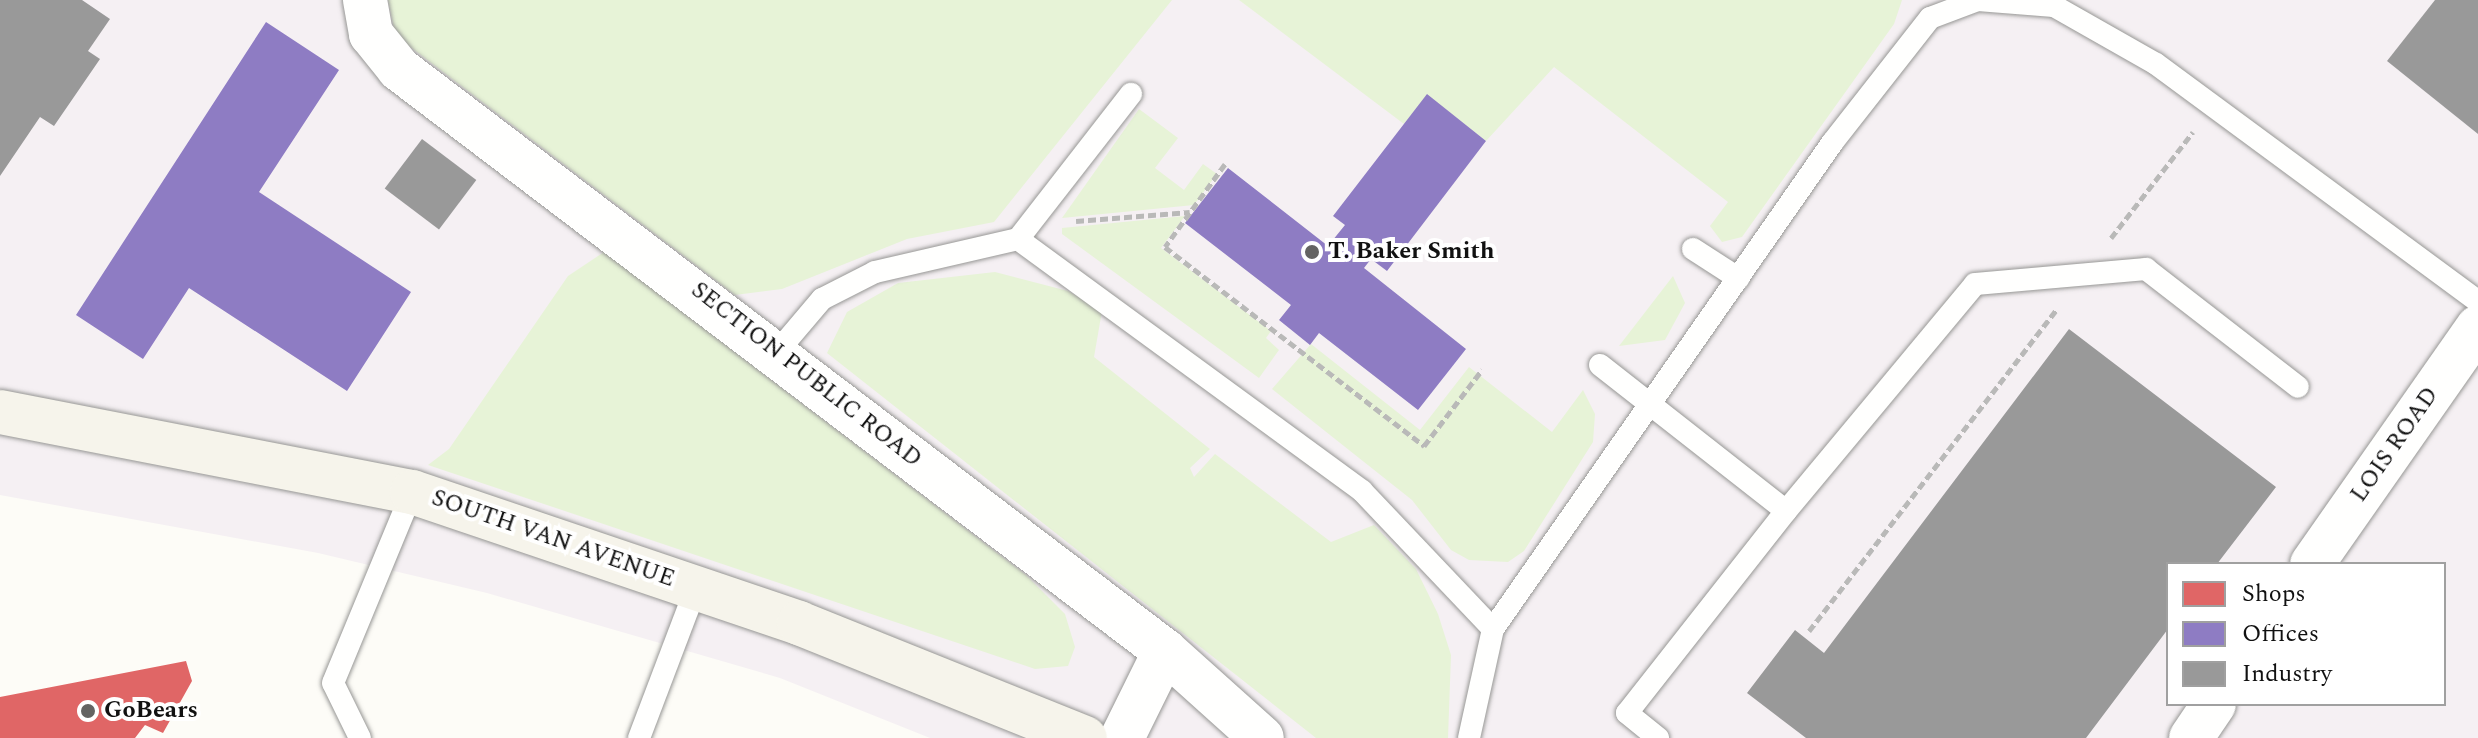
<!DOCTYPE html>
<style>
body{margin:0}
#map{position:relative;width:2478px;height:738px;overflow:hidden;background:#fdfcf7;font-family:Spectral,serif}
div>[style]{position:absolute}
.industrial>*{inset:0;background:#f5f0f3}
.green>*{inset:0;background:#e7f3d7}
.shops>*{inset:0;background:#e06666}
.offices>*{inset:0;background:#8e7cc3}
.industry>*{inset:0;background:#999;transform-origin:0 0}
.path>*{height:5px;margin-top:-2.5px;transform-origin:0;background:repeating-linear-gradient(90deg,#b9b9b8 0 8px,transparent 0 12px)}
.roads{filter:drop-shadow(0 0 2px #979795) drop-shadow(0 0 2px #979795)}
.lane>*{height:22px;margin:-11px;padding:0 11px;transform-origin:11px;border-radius:11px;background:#fffffe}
.street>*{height:44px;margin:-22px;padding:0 22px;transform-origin:22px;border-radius:22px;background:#fffffe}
.secondary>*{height:44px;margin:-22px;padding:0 22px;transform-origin:22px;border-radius:22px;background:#f6f4eb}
.dots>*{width:22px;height:22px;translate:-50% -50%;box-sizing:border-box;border:4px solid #fff;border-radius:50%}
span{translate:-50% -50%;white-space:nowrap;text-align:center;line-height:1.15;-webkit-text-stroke:8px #fff;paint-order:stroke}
.poi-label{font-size:24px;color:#111;font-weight:700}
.left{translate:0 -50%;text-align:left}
.street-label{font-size:24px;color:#111}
.legend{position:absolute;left:2166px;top:562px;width:280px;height:144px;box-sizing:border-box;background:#fff;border:2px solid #a0a0a0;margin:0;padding:10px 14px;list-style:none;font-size:24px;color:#111}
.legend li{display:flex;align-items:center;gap:16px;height:40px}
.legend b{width:40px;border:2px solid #a0a0a0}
</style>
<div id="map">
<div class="industrial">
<i style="clip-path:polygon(evenodd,0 0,2478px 0,2478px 738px,930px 738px,780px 678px,487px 593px,318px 553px,0 495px,0 0,2168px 564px,2444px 564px,2444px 704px,2168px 704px,2168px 564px)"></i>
</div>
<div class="green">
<i style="clip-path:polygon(388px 0,1172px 0,994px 222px,907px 239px,782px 289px,735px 295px,409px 46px,394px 28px)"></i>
<i style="clip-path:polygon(1239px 0,1902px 0,1894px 24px,1742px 237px,1722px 242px,1710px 226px,1728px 202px,1554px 67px,1486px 141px,1427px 95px,1404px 124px)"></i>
<i style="clip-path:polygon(1139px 109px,1178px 138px,1155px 168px,1184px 190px,1203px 164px,1217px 174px,1194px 205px,1062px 218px)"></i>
<i style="clip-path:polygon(1185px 216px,1161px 248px,1271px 331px,1266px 338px,1279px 350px,1259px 378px,1062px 234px,1062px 228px)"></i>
<i style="clip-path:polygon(604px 252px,1026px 575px,1065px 614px,1075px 647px,1068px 666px,1035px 669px,428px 465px,449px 449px,568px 276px)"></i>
<i style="clip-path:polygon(995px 272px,1068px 291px,1102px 311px,1094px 357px,1210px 449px,1190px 468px,1194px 477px,1215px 454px,1331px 542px,1374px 525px,1416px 569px,1438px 614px,1451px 655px,1448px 738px,1316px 738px,827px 353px,847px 312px,898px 283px)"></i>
<i style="clip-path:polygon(1673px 276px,1685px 303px,1665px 340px,1619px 346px)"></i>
<i style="clip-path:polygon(1311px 344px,1420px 430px,1469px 367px,1552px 432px,1583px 390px,1595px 414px,1593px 442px,1524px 551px,1508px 562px,1469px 560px,1451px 550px,1412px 500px,1272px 389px)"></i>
</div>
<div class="shops">
<i style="clip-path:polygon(186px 661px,192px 681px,163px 733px,145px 725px,135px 738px,0 738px,0 697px)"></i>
</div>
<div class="offices">
<i style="clip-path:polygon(266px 22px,339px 70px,259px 192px,411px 292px,347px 391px,189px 288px,143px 359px,76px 315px)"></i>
<i style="clip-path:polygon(1427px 94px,1486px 141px,1387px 271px,1371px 259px,1364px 268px,1466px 349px,1418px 410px,1319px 333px,1310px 345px,1279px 320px,1291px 305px,1185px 223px,1228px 168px,1328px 246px,1345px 225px,1333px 216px)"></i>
</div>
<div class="industry">
<i style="clip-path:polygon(0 0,82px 0,110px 19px,88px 51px,100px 59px,54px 126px,40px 117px,0 176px)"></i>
<i style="clip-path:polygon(2435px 0,2478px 0,2478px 134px,2387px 61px)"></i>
<i style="left:422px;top:139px;width:68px;height:62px;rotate:37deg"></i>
<i style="clip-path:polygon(2069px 329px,2276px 487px,2217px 564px,2168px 564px,2168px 629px,2086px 738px,1806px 738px,1747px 693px,1795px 630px,1824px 653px)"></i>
</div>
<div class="path">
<i style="left:1225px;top:164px;width:102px;rotate:125.9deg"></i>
<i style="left:1165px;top:247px;width:327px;rotate:37.5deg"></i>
<i style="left:1424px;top:446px;width:96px;rotate:-52.7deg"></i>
<i style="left:1076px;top:221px;width:114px;rotate:-4.5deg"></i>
<i style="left:2111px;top:238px;width:134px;rotate:-52.3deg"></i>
<i style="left:1809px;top:631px;width:405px;rotate:-52.4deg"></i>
</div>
<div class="roads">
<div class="lane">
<i style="left:1018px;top:239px;width:184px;rotate:-52.1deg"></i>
<i style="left:1693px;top:249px;width:54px;rotate:32.8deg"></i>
<i style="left:777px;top:352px;width:70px;rotate:-49.7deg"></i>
<i style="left:822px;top:299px;width:59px;rotate:-27deg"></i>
<i style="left:875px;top:272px;width:147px;rotate:-13deg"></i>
<i style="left:1018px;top:239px;width:426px;rotate:36.2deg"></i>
<i style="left:1362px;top:491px;width:190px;rotate:46.5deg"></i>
<i style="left:1600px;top:365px;width:236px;rotate:38.1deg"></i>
<i style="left:1786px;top:511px;width:257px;rotate:128.2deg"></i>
<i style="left:1627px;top:713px;width:40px;rotate:39deg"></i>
<i style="left:1786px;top:511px;width:295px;rotate:-50.2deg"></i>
<i style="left:1975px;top:284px;width:172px;rotate:-5deg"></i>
<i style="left:2146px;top:269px;width:192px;rotate:37.8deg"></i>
<i style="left:360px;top:738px;width:61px;rotate:-116.1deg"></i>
<i style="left:333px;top:683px;width:207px;rotate:-67.5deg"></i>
<i style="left:639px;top:738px;width:160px;rotate:-69.2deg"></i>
<i style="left:1469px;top:738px;width:112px;rotate:-77.6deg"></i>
<i style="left:1493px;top:629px;width:593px;rotate:-55.1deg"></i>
<i style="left:1832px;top:143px;width:159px;rotate:-51.9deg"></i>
<i style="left:1930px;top:18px;width:51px;rotate:-20.6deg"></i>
<i style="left:1978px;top:0;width:76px;rotate:4.5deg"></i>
<i style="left:2054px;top:6px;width:117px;rotate:29.6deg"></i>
<i style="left:2156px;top:64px;width:400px;rotate:36.4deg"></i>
</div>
<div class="street">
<i style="left:365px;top:0;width:35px;rotate:80deg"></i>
<i style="left:371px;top:34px;width:45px;rotate:51.3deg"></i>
<i style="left:399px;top:69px;width:962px;rotate:37.23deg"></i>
<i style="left:1165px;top:651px;width:130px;rotate:41.9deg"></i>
<i style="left:2312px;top:564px;width:289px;rotate:-55deg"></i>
<i style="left:1122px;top:738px;width:97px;rotate:-63.7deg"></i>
<i style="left:2191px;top:738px;width:41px;rotate:-55.9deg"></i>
</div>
<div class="secondary">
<i style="left:0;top:412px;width:420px;rotate:11deg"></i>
<i style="left:412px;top:492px;width:409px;rotate:18.7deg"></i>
<i style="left:799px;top:623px;width:308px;rotate:21.9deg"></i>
</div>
</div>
<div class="dots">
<i style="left:1312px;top:252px;background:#646362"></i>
<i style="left:88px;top:711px;background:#646362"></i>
</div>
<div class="poi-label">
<span class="left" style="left:1328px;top:252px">T. Baker Smith</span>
<span class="left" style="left:104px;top:711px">GoBears</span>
</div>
<div class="street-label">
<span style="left:806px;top:375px;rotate:38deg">SECTION PUBLIC ROAD</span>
<span style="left:2395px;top:445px;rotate:-55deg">LOIS ROAD</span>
<span style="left:553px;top:539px;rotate:19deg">SOUTH VAN AVENUE</span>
</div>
<ul class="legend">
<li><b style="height:22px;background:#e06666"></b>Shops</li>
<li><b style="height:22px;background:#8e7cc3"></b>Offices</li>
<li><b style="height:22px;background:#999"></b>Industry</li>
</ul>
</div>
